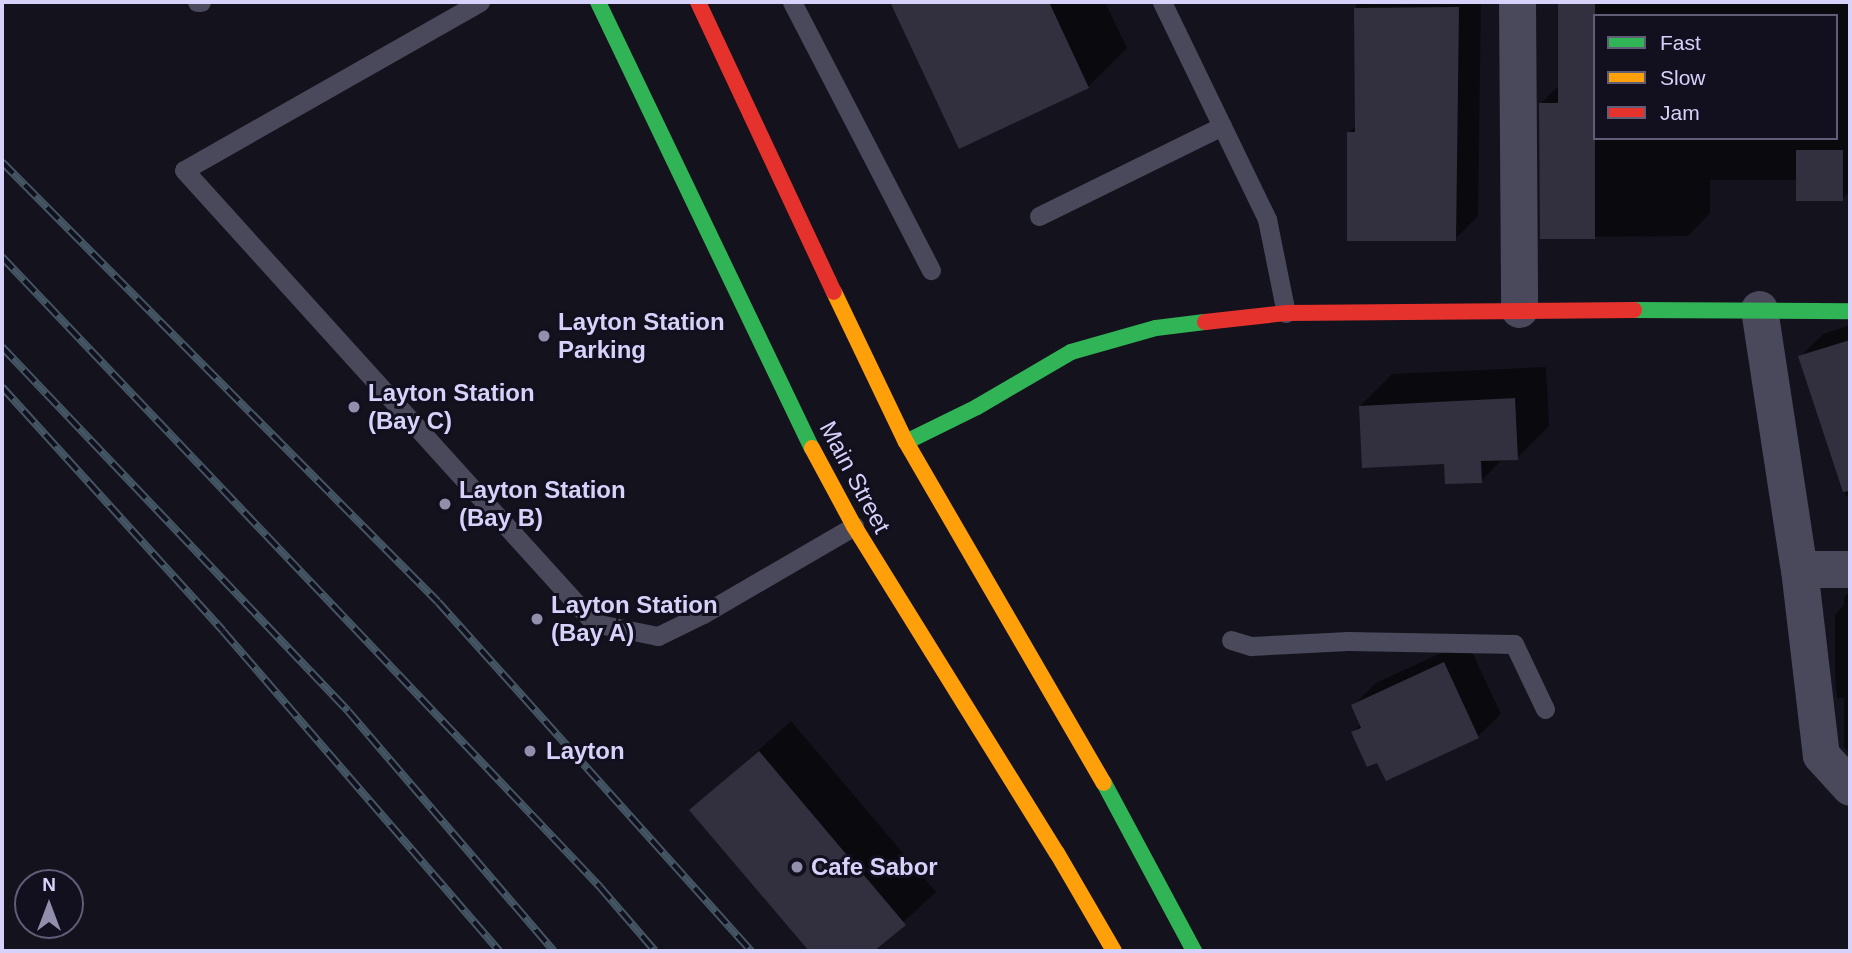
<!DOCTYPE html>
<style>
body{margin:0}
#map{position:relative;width:1852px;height:953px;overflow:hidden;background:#14121c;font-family:Arial,sans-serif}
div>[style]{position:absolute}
.shadow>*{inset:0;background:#0007}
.building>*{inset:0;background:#32303e;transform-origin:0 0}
.lane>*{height:19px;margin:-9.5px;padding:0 9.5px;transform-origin:9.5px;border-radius:9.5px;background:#4a485b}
.street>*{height:37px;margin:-18.5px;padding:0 18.5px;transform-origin:18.5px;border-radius:18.5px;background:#4a485b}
.fast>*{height:16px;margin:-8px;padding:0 8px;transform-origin:8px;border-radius:8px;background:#30b455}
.slow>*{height:16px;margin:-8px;padding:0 8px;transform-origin:8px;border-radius:8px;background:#ff9f0a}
.jam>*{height:16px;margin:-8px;padding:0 8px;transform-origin:8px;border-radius:8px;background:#e5322d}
.rail>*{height:8px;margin-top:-4px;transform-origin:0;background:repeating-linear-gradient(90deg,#120f1f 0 16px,#445563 0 32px);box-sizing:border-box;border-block:2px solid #445563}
.dots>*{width:19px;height:19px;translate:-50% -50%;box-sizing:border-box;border:4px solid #120f1f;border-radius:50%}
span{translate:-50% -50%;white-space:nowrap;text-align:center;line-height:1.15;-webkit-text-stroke:6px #120f1f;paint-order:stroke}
.poi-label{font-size:24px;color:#d6d2fa;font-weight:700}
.left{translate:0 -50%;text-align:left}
.street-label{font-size:24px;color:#d6d2fa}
.frame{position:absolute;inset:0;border:4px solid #d6d2fa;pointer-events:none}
.legend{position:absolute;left:1593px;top:14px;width:245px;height:126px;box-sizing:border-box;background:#120f1f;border:2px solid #605d77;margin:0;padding:9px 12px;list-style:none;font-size:21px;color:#d6d2fa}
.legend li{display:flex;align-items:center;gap:14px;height:35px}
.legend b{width:35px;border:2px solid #605d77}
.north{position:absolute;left:14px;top:869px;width:70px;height:70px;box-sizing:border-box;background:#120f1f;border:2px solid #605d77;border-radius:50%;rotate:0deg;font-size:19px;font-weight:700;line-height:28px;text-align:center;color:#d6d2fa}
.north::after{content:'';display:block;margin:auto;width:24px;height:32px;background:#928fac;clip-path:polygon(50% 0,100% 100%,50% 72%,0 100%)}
</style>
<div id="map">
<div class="shadow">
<i style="clip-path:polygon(892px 2px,1105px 2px,1127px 48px,1088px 87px,960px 146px)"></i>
<i style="clip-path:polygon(1356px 2px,1481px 2px,1478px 216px,1455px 239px,1349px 133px,1357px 125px)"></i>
<i style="clip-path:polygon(evenodd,1559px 2px,1850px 2px,1850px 191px,1842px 199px,1799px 180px,1710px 180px,1710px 213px,1688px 236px,1541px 237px,1540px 104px,1560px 85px,1559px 2px,1595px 16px,1836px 16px,1836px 138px,1595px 138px,1595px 16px)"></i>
<i style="clip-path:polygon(1850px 325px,1850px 495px,1846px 496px,1800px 357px,1823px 334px)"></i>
<i style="clip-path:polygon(1546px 367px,1549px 426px,1517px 458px,1504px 458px,1481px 481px,1360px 406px,1392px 374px)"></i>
<i style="clip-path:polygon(1850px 591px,1850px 753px,1844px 747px,1844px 698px,1837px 698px,1835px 677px,1835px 615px,1844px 605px,1844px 597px)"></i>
<i style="clip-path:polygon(1467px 641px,1501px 714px,1478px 736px,1378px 760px,1353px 733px,1361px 724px,1353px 706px,1376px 683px)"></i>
<i style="clip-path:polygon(791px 721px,936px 892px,872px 951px,811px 951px,692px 810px)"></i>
</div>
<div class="building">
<i style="clip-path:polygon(890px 2px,1049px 2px,1089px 88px,959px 149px)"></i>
<i style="clip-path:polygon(1558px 2px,1595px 2px,1595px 239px,1540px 239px,1539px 103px,1558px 103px)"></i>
<i style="clip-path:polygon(1459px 7px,1456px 241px,1347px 241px,1347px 132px,1355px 132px,1354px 8px)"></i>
<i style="left:1796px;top:150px;width:47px;height:51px"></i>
<i style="clip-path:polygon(1850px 340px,1850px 491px,1843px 492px,1798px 356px)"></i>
<i style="clip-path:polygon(1515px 398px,1518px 460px,1481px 461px,1482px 483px,1445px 484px,1444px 464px,1362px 468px,1359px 406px)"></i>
<i style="clip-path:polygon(1444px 662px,1479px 738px,1386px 781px,1377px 763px,1367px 767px,1351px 732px,1361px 728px,1351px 705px)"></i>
<i style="clip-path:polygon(759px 751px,906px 925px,874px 951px,809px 951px,689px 810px)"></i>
</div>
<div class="lane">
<i style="left:197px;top:2px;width:4px"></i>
<i style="left:480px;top:2px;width:340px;rotate:150.4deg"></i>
<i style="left:184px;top:170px;width:611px;rotate:47.85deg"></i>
<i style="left:594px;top:623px;width:65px;rotate:11.5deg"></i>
<i style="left:658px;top:636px;width:50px;rotate:-26.1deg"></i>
<i style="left:703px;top:614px;width:175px;rotate:-30.2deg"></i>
<i style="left:792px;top:2px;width:302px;rotate:62.6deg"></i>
<i style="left:1162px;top:2px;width:241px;rotate:64.2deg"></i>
<i style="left:1267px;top:219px;width:96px;rotate:78.6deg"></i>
<i style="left:1039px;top:216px;width:204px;rotate:-26.2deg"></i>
<i style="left:1231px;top:640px;width:21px;rotate:17deg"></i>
<i style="left:1251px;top:646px;width:97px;rotate:-3deg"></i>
<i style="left:1348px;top:641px;width:166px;rotate:1deg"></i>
<i style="left:1514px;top:644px;width:72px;rotate:64.5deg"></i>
</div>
<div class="street">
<i style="left:1517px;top:2px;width:307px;rotate:89.6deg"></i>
<i style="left:1759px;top:309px;width:263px;rotate:81.3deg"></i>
<i style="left:1799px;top:569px;width:187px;rotate:83.3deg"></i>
<i style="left:1821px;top:755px;width:43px;rotate:47.8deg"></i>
<i style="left:1799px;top:569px;width:51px"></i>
</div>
<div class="fast">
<i style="left:598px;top:2px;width:495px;rotate:64.4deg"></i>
<i style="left:1634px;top:310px;width:216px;rotate:0.3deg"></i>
<i style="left:906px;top:442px;width:79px;rotate:-26.2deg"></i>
<i style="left:977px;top:407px;width:109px;rotate:-30.3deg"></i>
<i style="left:1071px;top:352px;width:88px;rotate:-15.8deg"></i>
<i style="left:1156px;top:328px;width:49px;rotate:-7deg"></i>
<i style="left:1104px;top:783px;width:191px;rotate:61.8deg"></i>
</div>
<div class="slow">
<i style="left:834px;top:292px;width:166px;rotate:64.4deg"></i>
<i style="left:906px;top:442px;width:394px;rotate:59.9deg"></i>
<i style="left:812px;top:448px;width:89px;rotate:61.7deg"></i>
<i style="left:854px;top:526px;width:385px;rotate:58.2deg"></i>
<i style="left:1057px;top:853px;width:113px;rotate:59.8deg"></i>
</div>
<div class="jam">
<i style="left:698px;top:2px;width:320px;rotate:64.9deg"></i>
<i style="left:1205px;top:322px;width:81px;rotate:-6.3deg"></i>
<i style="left:1286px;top:313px;width:348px;rotate:-0.5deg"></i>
</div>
<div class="rail">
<i style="left:2px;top:162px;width:619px;rotate:45.26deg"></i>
<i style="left:438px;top:602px;width:469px;rotate:48.1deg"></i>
<i style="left:2px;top:257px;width:869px;rotate:46.49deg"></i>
<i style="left:600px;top:887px;width:84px;rotate:49.3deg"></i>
<i style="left:2px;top:347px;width:502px;rotate:46.45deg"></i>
<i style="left:348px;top:711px;width:316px;rotate:49.4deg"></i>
<i style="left:2px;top:387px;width:329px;rotate:47.8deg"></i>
<i style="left:223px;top:631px;width:423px;rotate:49.2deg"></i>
</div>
<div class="dots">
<i style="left:544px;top:336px;background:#928fac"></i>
<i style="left:354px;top:407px;background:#928fac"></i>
<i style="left:445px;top:504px;background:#928fac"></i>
<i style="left:537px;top:619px;background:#928fac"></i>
<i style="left:530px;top:751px;background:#928fac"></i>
<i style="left:797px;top:867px;background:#928fac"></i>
</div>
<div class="poi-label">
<span class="left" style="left:558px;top:336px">Layton Station<br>Parking</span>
<span class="left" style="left:368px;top:407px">Layton Station<br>(Bay C)</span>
<span class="left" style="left:459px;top:504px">Layton Station<br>(Bay B)</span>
<span class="left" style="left:551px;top:619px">Layton Station<br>(Bay A)</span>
<span class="left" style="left:546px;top:751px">Layton</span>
<span class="left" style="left:811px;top:867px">Cafe Sabor</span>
</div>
<div class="street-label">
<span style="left:855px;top:477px;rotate:62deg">Main Street</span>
</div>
<div class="frame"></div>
<ul class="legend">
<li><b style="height:9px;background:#30b455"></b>Fast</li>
<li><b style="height:9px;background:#ff9f0a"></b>Slow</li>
<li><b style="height:9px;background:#e5322d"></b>Jam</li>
</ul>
<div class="north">N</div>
</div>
